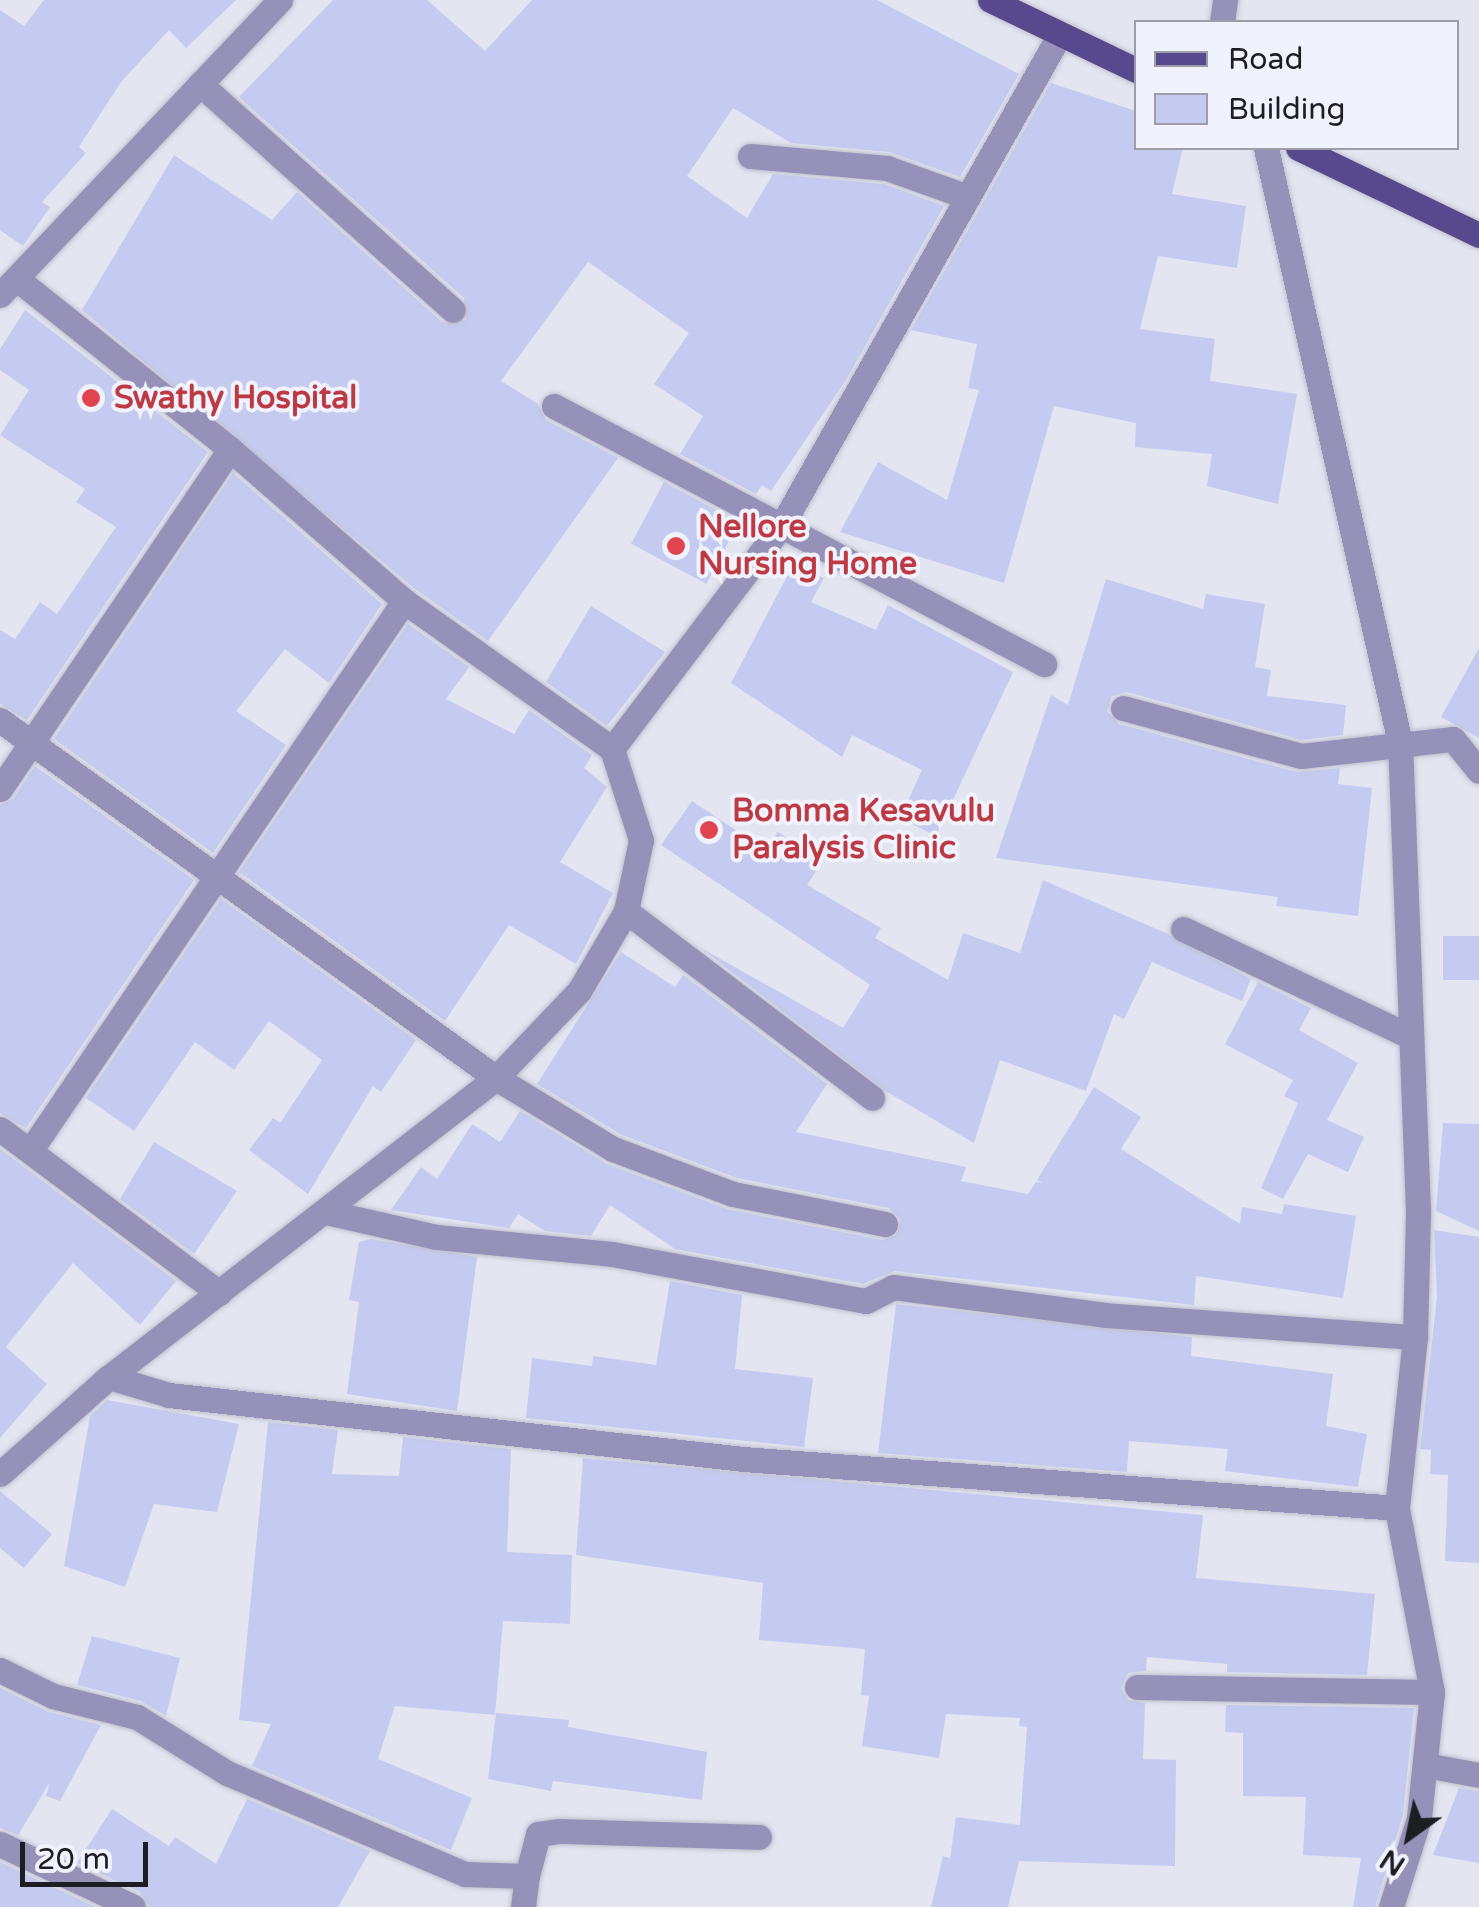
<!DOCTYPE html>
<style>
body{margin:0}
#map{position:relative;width:1479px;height:1907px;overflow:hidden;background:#e3e5f1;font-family:"Varela Round",sans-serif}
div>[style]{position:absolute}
.building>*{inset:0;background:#c5cbf0;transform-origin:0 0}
.roads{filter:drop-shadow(0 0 2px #bfc1cc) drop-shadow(0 0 2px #bfc1cc)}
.minor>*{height:25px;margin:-12.5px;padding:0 12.5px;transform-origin:12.5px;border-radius:12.5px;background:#9691b8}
.major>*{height:25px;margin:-12.5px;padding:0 12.5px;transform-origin:12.5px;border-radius:12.5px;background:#57498d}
.dots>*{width:28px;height:28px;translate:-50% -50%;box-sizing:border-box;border:5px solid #f0f2fe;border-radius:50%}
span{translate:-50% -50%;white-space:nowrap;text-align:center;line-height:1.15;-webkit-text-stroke:8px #f0f2fe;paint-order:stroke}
.health-label{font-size:32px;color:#be3a42;font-weight:700}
.left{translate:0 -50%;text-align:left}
.legend{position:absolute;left:1134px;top:20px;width:325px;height:130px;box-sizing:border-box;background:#f0f2fe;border:2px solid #9c9da6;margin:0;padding:12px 18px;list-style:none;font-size:30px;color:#1d1e22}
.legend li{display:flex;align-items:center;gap:20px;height:50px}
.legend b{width:50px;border:2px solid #9c9da6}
.north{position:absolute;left:1359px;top:1787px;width:100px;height:100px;-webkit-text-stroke:8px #f0f2fe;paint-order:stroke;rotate:213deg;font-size:28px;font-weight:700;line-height:40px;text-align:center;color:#1d1e22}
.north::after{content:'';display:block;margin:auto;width:35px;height:45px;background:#1d1e22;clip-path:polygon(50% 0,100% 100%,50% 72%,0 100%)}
.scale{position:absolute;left:20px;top:1842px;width:128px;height:45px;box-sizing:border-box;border:5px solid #1d1e22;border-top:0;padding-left:12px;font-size:30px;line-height:35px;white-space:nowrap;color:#1d1e22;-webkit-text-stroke:8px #f0f2fe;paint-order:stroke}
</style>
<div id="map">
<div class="building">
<i style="clip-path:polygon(44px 0,236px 0,186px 48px,169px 30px,121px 82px,79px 147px,86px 153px,42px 202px,50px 207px,23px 246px,0 230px,0 10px,24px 26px)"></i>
<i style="clip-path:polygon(333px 0,427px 0,485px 51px,532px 0,877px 0,1019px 74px,960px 177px,889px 152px,791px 143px,733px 108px,687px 176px,747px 218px,773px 174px,884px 184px,944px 206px,846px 380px,771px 491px,762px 485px,756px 494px,680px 454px,703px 416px,654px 384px,689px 333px,588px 262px,501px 381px,538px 404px,546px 420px,618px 458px,488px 641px,414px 588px,82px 310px,174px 155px,272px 220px,297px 192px,442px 322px,466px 320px,464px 298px,239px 97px)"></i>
<i style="clip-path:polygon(1051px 83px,1136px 111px,1136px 148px,1183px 148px,1172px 194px,1246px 206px,1237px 268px,1158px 256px,1140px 329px,1215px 339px,1210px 381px,1297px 394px,1278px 504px,1207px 486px,1212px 454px,1135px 447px,1136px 423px,1054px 406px,1004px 583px,840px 532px,878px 462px,947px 500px,979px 390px,968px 388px,977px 344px,911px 330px)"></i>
<i style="clip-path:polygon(25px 310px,208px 452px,27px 720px,0 704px,0 630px,15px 639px,40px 602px,57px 614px,116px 527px,76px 502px,85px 489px,0 435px,29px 390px,0 370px,0 349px)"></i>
<i style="clip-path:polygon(233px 473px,382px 604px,329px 683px,285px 649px,236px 711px,286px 745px,213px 853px,54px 739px)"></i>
<i style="left:664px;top:482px;width:85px;height:70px;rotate:28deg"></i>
<i style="clip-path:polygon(793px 565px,824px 578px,811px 602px,876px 630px,888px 605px,1013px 672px,936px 836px,900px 818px,922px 770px,852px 735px,842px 757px,731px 683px)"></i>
<i style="clip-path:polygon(1106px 579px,1203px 609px,1206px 594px,1265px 604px,1255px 667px,1271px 670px,1267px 696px,1346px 705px,1343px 735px,1302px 740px,1127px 692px,1112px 696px,1107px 711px,1119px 724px,1297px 772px,1340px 768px,1338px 784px,1372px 788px,1358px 916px,1276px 906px,1278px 897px,996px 858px,1051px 695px,1068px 705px)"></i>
<i style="clip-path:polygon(591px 606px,665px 652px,607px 726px,546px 682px)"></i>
<i style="clip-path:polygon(408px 624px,469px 667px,446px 699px,514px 734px,529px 710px,592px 755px,584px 768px,607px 787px,560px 862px,613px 893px,576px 964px,509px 925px,445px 1021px,239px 872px)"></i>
<i style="clip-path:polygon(1479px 648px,1479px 738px,1441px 717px)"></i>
<i style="clip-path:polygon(35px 766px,194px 880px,26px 1128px,0 1113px,0 805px,13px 799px)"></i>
<i style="clip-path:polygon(692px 801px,765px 850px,778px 832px,822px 862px,807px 885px,881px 928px,875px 938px,948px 980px,963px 933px,1020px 953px,1043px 880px,1168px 934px,1251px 979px,1242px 1001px,1152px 962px,1124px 1019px,1114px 1014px,1086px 1091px,1000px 1060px,974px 1143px,887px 1092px,701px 948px,843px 1028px,870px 985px,661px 845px)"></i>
<i style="clip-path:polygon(221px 899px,416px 1040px,381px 1092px,373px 1086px,308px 1194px,249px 1150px,273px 1118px,280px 1123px,322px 1060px,269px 1021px,234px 1070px,195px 1042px,134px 1131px,86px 1098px)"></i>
<i style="left:1443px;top:936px;width:36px;height:44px"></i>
<i style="clip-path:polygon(621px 952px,675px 987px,683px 975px,827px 1084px,796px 1132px,966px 1167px,961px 1181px,1028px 1194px,1036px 1182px,1043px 1183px,1037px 1180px,1094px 1087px,1141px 1117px,1121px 1149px,1240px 1224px,1242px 1207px,1282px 1214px,1284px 1204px,1356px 1216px,1343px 1298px,1196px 1276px,1194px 1305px,895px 1271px,863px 1284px,675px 1249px,610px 1205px,591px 1236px,545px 1231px,518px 1214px,509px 1228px,391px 1210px,421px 1167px,437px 1179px,472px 1124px,500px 1142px,520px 1111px,607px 1164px,727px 1209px,882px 1240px,896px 1235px,901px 1220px,889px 1208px,737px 1178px,620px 1134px,537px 1084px)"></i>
<i style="clip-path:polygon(1258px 982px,1311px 1008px,1299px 1030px,1358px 1063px,1327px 1120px,1364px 1137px,1348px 1172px,1308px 1154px,1283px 1199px,1261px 1188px,1298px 1103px,1284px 1096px,1293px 1080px,1225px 1044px)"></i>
<i style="clip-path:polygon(1443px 1123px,1479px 1124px,1479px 1231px,1436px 1211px)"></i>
<i style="clip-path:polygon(154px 1142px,237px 1191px,194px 1254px,120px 1199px)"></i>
<i style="clip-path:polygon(0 1149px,176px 1281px,140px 1325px,73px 1263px,6px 1347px,47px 1384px,0 1438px)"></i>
<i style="clip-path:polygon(1434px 1230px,1479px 1237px,1479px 1563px,1445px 1561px,1448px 1475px,1430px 1474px,1431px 1450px,1420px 1449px,1437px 1297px)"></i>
<i style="clip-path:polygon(371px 1239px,477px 1257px,457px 1411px,347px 1394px,359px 1302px,349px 1300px,359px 1242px)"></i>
<i style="clip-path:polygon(670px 1281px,742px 1295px,735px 1369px,813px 1378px,804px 1447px,526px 1418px,532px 1358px,592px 1366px,593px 1356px,656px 1365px)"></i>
<i style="clip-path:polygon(896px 1304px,1192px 1337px,1191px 1356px,1333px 1374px,1326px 1426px,1367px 1434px,1358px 1487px,1225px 1471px,1228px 1449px,1129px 1441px,1127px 1472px,878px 1453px)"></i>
<i style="clip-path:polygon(107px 1400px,239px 1424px,217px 1512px,154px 1504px,125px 1587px,64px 1566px,90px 1416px)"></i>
<i style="clip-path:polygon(268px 1422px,338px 1430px,332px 1474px,399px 1476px,403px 1437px,511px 1449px,507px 1552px,572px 1555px,570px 1624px,503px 1621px,495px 1715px,395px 1706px,378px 1759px,472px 1798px,451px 1850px,252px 1766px,271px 1724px,239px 1720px)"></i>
<i style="clip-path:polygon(583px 1458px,1203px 1515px,1196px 1578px,1375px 1594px,1367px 1675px,1227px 1672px,1227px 1664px,1147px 1657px,1146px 1671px,1128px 1673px,1121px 1688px,1128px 1700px,1145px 1703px,1143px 1759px,1176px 1760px,1175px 1866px,1019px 1861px,1008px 1907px,931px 1907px,943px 1856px,950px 1858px,956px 1817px,1020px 1825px,1027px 1727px,1019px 1726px,1020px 1718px,946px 1714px,939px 1758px,862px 1746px,869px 1696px,861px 1695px,865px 1649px,759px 1640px,763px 1583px,576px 1555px)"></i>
<i style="clip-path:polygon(0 1491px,52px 1534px,24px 1568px,0 1548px)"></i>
<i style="clip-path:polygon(92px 1636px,180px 1658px,166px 1716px,141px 1701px,77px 1685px)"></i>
<i style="clip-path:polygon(0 1688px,49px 1712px,101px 1725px,60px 1801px,46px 1796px,50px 1782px,18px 1835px,0 1828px)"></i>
<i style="clip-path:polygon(1226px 1705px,1414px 1708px,1403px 1815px,1375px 1907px,1353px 1907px,1361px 1858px,1303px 1855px,1306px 1797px,1243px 1796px,1243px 1733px,1225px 1732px)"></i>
<i style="clip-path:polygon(496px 1713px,569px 1720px,568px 1727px,707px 1752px,702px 1800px,553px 1781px,551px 1791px,488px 1779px)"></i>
<i style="clip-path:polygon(1459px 1788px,1479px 1791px,1479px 1863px,1433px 1855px)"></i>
<i style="clip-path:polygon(247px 1799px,370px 1851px,338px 1907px,149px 1907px,140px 1892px,77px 1863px,112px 1809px,169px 1846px,175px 1837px,216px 1864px)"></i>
<i style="clip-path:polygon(0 1862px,95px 1907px,0 1907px)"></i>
</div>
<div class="roads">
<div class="minor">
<i style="left:1222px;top:22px;width:22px;rotate:-82deg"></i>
<i style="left:200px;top:84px;width:339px;rotate:41.8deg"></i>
<i style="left:750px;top:156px;width:138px;rotate:5deg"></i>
<i style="left:887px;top:168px;width:86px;rotate:19.7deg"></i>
<i style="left:17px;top:279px;width:273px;rotate:38.6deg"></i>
<i style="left:230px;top:449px;width:231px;rotate:41.1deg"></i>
<i style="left:404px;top:601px;width:255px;rotate:35.4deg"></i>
<i style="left:612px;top:749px;width:96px;rotate:72.3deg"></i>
<i style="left:641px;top:840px;width:73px;rotate:101.9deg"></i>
<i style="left:626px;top:911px;width:93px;rotate:120.4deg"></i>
<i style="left:579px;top:991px;width:120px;rotate:133.7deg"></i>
<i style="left:496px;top:1078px;width:489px;rotate:142.3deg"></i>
<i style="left:0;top:295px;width:407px;rotate:-46.5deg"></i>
<i style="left:554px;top:406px;width:554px;rotate:27.77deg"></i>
<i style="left:1123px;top:708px;width:184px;rotate:15.1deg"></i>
<i style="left:1301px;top:756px;width:153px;rotate:-6.4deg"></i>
<i style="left:1453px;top:739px;width:41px;rotate:50.9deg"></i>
<i style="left:0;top:720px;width:612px;rotate:35.82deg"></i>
<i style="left:496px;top:1078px;width:137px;rotate:31.3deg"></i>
<i style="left:613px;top:1149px;width:128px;rotate:20.6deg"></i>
<i style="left:733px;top:1194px;width:155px;rotate:11.2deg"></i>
<i style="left:612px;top:749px;width:281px;rotate:-52.8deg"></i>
<i style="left:782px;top:525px;width:564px;rotate:-60.48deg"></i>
<i style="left:0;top:789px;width:410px;rotate:-55.9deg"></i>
<i style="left:626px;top:911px;width:309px;rotate:37.2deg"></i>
<i style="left:1183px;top:929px;width:252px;rotate:25.3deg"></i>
<i style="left:0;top:1129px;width:274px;rotate:36.8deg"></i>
<i style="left:30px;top:1151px;width:665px;rotate:-55.78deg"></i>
<i style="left:326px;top:1212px;width:113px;rotate:12.8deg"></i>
<i style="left:436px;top:1237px;width:177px;rotate:5.5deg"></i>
<i style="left:612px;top:1254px;width:258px;rotate:10.5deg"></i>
<i style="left:866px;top:1301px;width:30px;rotate:-27deg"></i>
<i style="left:893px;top:1287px;width:214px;rotate:7.5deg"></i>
<i style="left:1105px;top:1315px;width:311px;rotate:4.1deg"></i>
<i style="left:0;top:1474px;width:146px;rotate:-41.7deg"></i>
<i style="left:109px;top:1377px;width:63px;rotate:16.7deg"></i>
<i style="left:169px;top:1395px;width:578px;rotate:6.36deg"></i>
<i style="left:743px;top:1459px;width:656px;rotate:4.28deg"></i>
<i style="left:1397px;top:1508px;width:172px;rotate:-84deg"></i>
<i style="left:1415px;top:1337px;width:127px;rotate:-88.6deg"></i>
<i style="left:1418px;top:1210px;width:467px;rotate:-92.2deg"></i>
<i style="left:1400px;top:743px;width:610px;rotate:-102.69deg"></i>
<i style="left:0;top:1670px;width:59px;rotate:26.1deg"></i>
<i style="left:53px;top:1696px;width:87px;rotate:14deg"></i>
<i style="left:137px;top:1717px;width:106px;rotate:31.9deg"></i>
<i style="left:227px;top:1773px;width:259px;rotate:23deg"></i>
<i style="left:465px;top:1874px;width:62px;rotate:1.8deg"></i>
<i style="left:527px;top:1876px;width:43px;rotate:-75.3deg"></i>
<i style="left:538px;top:1834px;width:22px;rotate:-8deg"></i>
<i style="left:560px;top:1831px;width:199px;rotate:1.7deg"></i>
<i style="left:1137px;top:1687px;width:295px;rotate:1deg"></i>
<i style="left:1425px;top:1765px;width:55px;rotate:10.5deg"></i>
<i style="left:0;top:1844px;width:147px;rotate:25.3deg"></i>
<i style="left:523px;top:1907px;width:31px;rotate:-83deg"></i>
<i style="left:1391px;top:1907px;width:93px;rotate:-72.5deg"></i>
<i style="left:1419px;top:1818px;width:127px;rotate:-84.1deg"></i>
<i style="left:1432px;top:1692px;width:187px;rotate:-100.8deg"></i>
</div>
<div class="major">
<i style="left:990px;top:0;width:162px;rotate:25.6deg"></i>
<i style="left:1298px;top:148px;width:201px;rotate:25.7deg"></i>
</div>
</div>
<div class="dots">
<i style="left:91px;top:398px;background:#e0444e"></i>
<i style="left:676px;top:546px;background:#e0444e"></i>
<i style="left:709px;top:830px;background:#e0444e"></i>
</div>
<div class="health-label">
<span class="left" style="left:114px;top:398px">Swathy Hospital</span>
<span class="left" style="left:698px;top:546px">Nellore<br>Nursing Home</span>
<span class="left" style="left:732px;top:830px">Bomma Kesavulu<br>Paralysis Clinic</span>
</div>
<ul class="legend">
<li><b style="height:12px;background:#57498d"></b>Road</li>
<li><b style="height:28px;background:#c5cbf0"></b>Building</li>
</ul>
<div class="north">N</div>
<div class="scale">20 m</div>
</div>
